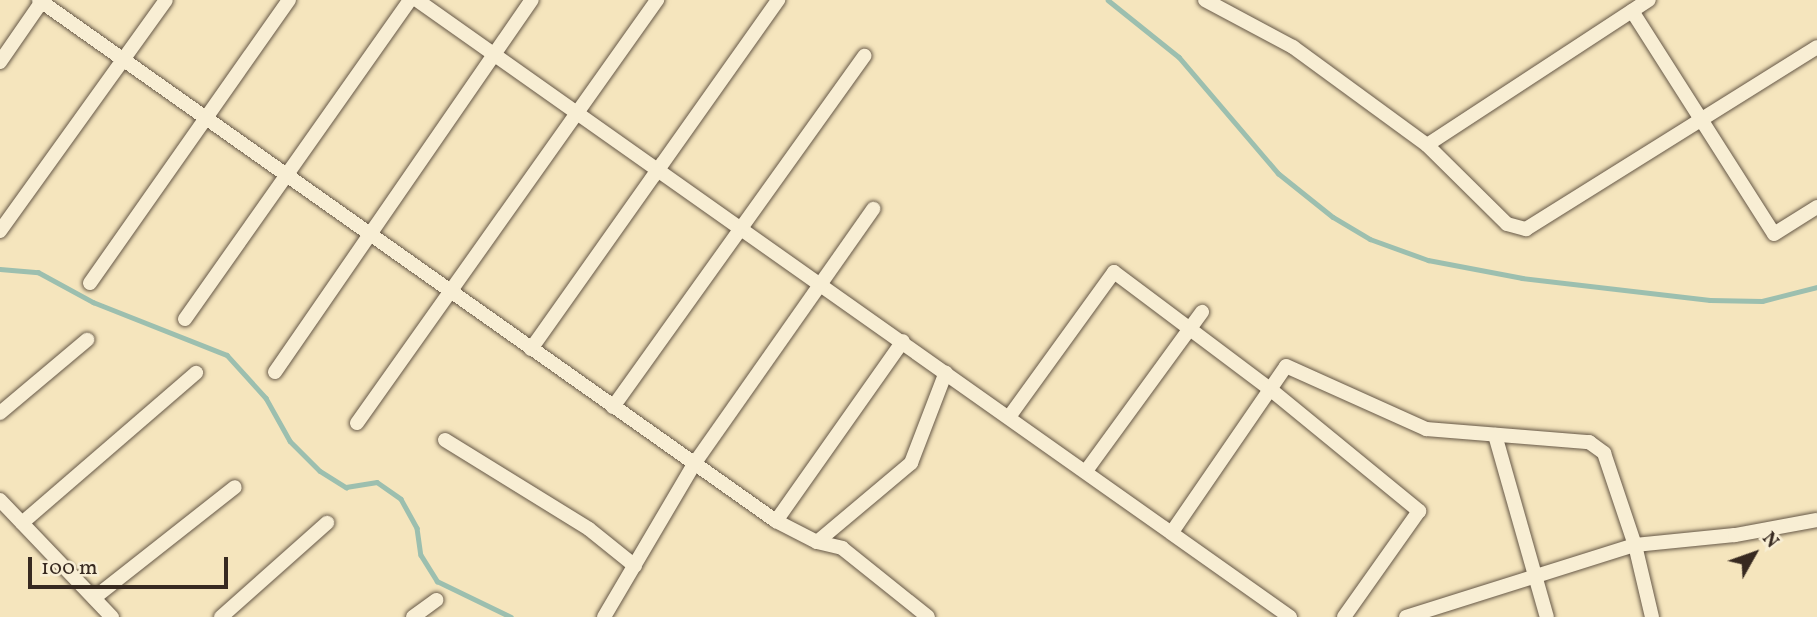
<!DOCTYPE html>
<style>
body{margin:0}
#map{position:relative;width:1817px;height:617px;overflow:hidden;background:#f5e5bd;font-family:Vollkorn,serif}
div>[style]{position:absolute}
.stream>*{height:4.5px;margin:-2.25px;padding:0 2.25px;transform-origin:2.25px;border-radius:2.25px;background:#9cbfaf}
.roads{filter:drop-shadow(0 0 2px #665847) drop-shadow(0 0 2px #665847)}
.street>*{height:14px;margin:-7px;padding:0 7px;transform-origin:7px;border-radius:7px;background:#f8eed4}
span{translate:-50% -50%;white-space:nowrap;text-align:center;line-height:1.15;-webkit-text-stroke:7px #f8eed4;paint-order:stroke}
.north{position:absolute;left:1719px;top:519px;width:70px;height:70px;-webkit-text-stroke:5px #f8eed4;paint-order:stroke;rotate:50deg;font-size:19px;font-weight:700;line-height:28px;text-align:center;color:#372920}
.north::after{content:'';display:block;margin:auto;width:24px;height:32px;background:#372920;clip-path:polygon(50% 0,100% 100%,50% 72%,0 100%)}
.scale{position:absolute;left:28px;top:557px;width:200px;height:32px;box-sizing:border-box;border:4px solid #372920;border-top:0;padding-left:9px;font-size:21px;line-height:24px;white-space:nowrap;color:#372920;-webkit-text-stroke:5px #f8eed4;paint-order:stroke}
</style>
<div id="map">
<div class="stream">
<i style="left:1108px;top:0;width:91px;rotate:38.8deg"></i>
<i style="left:1179px;top:57px;width:153px;rotate:49.5deg"></i>
<i style="left:1278px;top:173px;width:70px;rotate:38.7deg"></i>
<i style="left:1333px;top:217px;width:43px;rotate:30.7deg"></i>
<i style="left:1370px;top:239px;width:62px;rotate:19.9deg"></i>
<i style="left:1428px;top:260px;width:96px;rotate:10.8deg"></i>
<i style="left:1522px;top:278px;width:189px;rotate:6.7deg"></i>
<i style="left:1710px;top:300px;width:52px;rotate:1.1deg"></i>
<i style="left:1762px;top:301px;width:57px;rotate:-14.3deg"></i>
<i style="left:0;top:269px;width:38px;rotate:5deg"></i>
<i style="left:38px;top:272px;width:63px;rotate:28.6deg"></i>
<i style="left:93px;top:302px;width:144px;rotate:21.6deg"></i>
<i style="left:227px;top:355px;width:58px;rotate:47.8deg"></i>
<i style="left:266px;top:398px;width:49px;rotate:60.8deg"></i>
<i style="left:290px;top:441px;width:42px;rotate:45deg"></i>
<i style="left:320px;top:471px;width:31px;rotate:32deg"></i>
<i style="left:346px;top:487px;width:31px;rotate:-9deg"></i>
<i style="left:377px;top:482px;width:29px;rotate:35deg"></i>
<i style="left:401px;top:499px;width:33px;rotate:61deg"></i>
<i style="left:417px;top:528px;width:27px;rotate:82deg"></i>
<i style="left:421px;top:555px;width:31px;rotate:58deg"></i>
<i style="left:437px;top:581px;width:82px;rotate:25.9deg"></i>
</div>
<div class="roads">
<div class="street">
<i style="left:39px;top:0;width:903px;rotate:35.26deg"></i>
<i style="left:776px;top:521px;width:46px;rotate:27.1deg"></i>
<i style="left:817px;top:542px;width:26px;rotate:13deg"></i>
<i style="left:842px;top:548px;width:110px;rotate:38.7deg"></i>
<i style="left:417px;top:0;width:1069px;rotate:35.25deg"></i>
<i style="left:1205px;top:0;width:100px;rotate:28.1deg"></i>
<i style="left:1293px;top:47px;width:166px;rotate:36.2deg"></i>
<i style="left:1427px;top:145px;width:112px;rotate:44.6deg"></i>
<i style="left:1507px;top:224px;width:20px;rotate:15deg"></i>
<i style="left:1526px;top:229px;width:343px;rotate:-32deg"></i>
<i style="left:1632px;top:11px;width:264px;rotate:57.5deg"></i>
<i style="left:1774px;top:234px;width:51px;rotate:-32.1deg"></i>
<i style="left:0;top:62px;width:75px;rotate:-55.3deg"></i>
<i style="left:1427px;top:145px;width:265px;rotate:-33.2deg"></i>
<i style="left:0;top:231px;width:284px;rotate:-54.3deg"></i>
<i style="left:90px;top:283px;width:346px;rotate:-54.9deg"></i>
<i style="left:185px;top:319px;width:390px;rotate:-54.8deg"></i>
<i style="left:531px;top:349px;width:428px;rotate:-54.7deg"></i>
<i style="left:275px;top:372px;width:452px;rotate:-55.4deg"></i>
<i style="left:613px;top:407px;width:432px;rotate:-54.4deg"></i>
<i style="left:0;top:413px;width:114px;rotate:-40deg"></i>
<i style="left:1009px;top:417px;width:179px;rotate:-54.1deg"></i>
<i style="left:1114px;top:272px;width:195px;rotate:36.9deg"></i>
<i style="left:1270px;top:389px;width:193px;rotate:39.3deg"></i>
<i style="left:1419px;top:511px;width:130px;rotate:125.3deg"></i>
<i style="left:357px;top:423px;width:519px;rotate:-54.65deg"></i>
<i style="left:1495px;top:435px;width:189px;rotate:74.1deg"></i>
<i style="left:445px;top:440px;width:169px;rotate:31.7deg"></i>
<i style="left:589px;top:529px;width:59px;rotate:38.8deg"></i>
<i style="left:1086px;top:471px;width:197px;rotate:-53.9deg"></i>
<i style="left:0;top:500px;width:162px;rotate:46.3deg"></i>
<i style="left:776px;top:521px;width:220px;rotate:-54.8deg"></i>
<i style="left:22px;top:523px;width:230px;rotate:-40.8deg"></i>
<i style="left:1172px;top:532px;width:201px;rotate:-55.5deg"></i>
<i style="left:1286px;top:366px;width:154px;rotate:24.2deg"></i>
<i style="left:1426px;top:429px;width:164px;rotate:4.6deg"></i>
<i style="left:1589px;top:442px;width:19px;rotate:36deg"></i>
<i style="left:1604px;top:453px;width:97px;rotate:71.4deg"></i>
<i style="left:1635px;top:545px;width:74px;rotate:76.7deg"></i>
<i style="left:817px;top:542px;width:123px;rotate:-40deg"></i>
<i style="left:911px;top:463px;width:97px;rotate:-69deg"></i>
<i style="left:94px;top:598px;width:179px;rotate:-38.2deg"></i>
<i style="left:221px;top:617px;width:142px;rotate:-41.6deg"></i>
<i style="left:413px;top:617px;width:29px;rotate:-36deg"></i>
<i style="left:604px;top:617px;width:178px;rotate:-59.5deg"></i>
<i style="left:694px;top:464px;width:312px;rotate:-54.9deg"></i>
<i style="left:1406px;top:617px;width:240px;rotate:-17.5deg"></i>
<i style="left:1635px;top:545px;width:100px;rotate:-5.7deg"></i>
<i style="left:1735px;top:535px;width:83px;rotate:-10.4deg"></i>
</div>
</div>
<div class="north">N</div>
<div class="scale">100 m</div>
</div>
